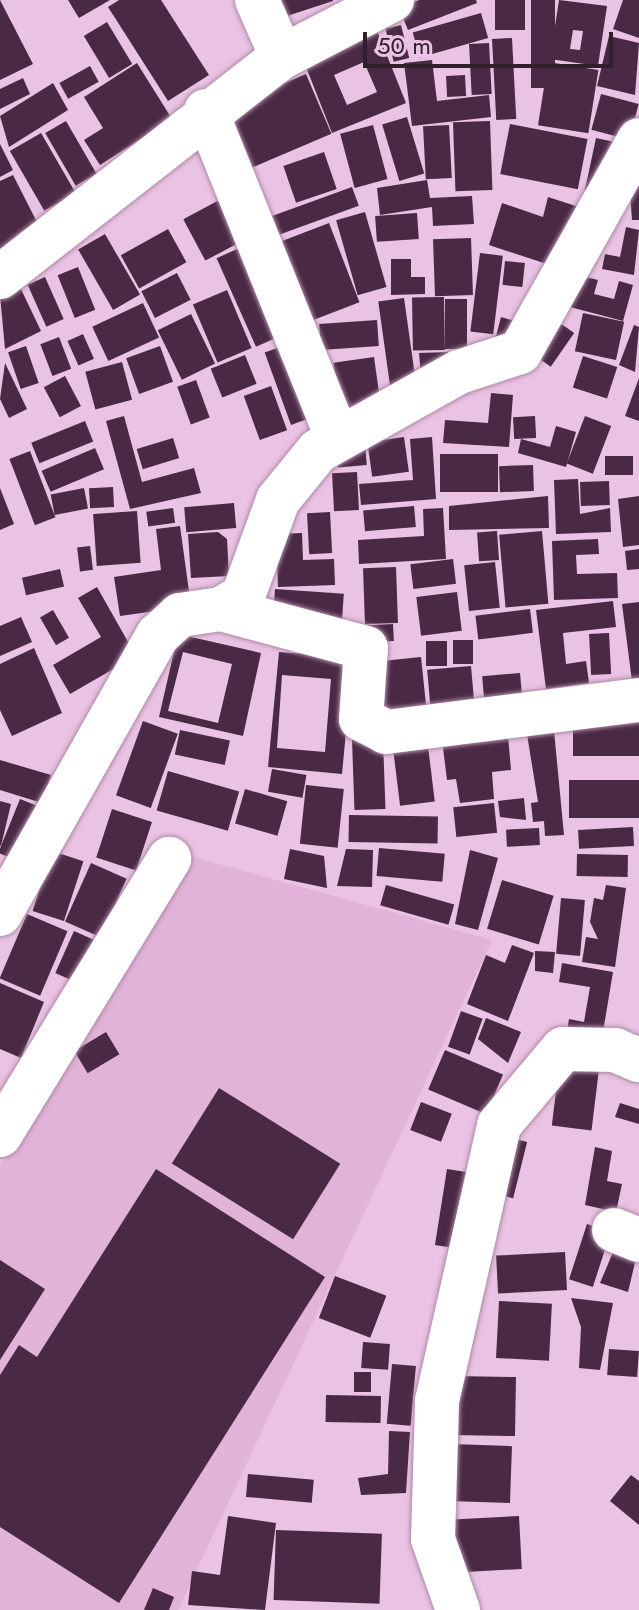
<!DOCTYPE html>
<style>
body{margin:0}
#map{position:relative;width:639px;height:1610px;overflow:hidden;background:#eac2e3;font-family:Jost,sans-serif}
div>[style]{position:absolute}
.built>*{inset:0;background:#e2b3d9}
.building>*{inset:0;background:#492944;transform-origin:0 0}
.roads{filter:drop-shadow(0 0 2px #af89a8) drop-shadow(0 0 2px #af89a8)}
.minor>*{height:44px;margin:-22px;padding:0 22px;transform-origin:22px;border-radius:22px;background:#fff}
span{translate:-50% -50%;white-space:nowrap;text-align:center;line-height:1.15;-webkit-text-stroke:8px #eac2e3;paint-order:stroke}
.scale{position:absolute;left:363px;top:32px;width:250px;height:36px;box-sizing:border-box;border:4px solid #2f202c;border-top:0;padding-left:10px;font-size:24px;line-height:28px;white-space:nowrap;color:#2f202c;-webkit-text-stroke:6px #eac2e3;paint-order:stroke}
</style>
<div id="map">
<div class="built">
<i style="clip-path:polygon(190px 856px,492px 940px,178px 1610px,0 1610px,0 1166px)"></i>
</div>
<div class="building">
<i style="clip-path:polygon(0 0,33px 64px,0 80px)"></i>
<i style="clip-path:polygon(68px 0,110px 0,79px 18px)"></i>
<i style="clip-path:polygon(119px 0,161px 0,209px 75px,168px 101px,108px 7px)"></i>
<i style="clip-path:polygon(281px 0,333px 0,333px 1px,287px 16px)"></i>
<i style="clip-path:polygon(419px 0,476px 0,477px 3px,408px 30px,399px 8px)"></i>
<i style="left:495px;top:0;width:30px;height:30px"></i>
<i style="left:531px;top:0;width:24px;height:88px"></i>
<i style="clip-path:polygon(evenodd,559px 0,607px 6px,598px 66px,550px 59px,559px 0,573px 30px,583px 31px,580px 50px,570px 49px,573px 30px)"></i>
<i style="clip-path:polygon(623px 0,639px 0,639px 38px,613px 29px)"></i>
<i style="left:481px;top:13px;width:26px;height:71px;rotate:74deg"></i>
<i style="left:107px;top:22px;width:49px;height:27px;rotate:59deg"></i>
<i style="left:401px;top:25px;width:34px;height:16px;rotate:76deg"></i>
<i style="clip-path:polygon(evenodd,378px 33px,406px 103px,332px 133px,304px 62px,378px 33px,364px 62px,377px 92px,347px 105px,334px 75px,364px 62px)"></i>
<i style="clip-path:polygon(609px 36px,639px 43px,635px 95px,597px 86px)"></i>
<i style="left:512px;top:38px;width:81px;height:20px;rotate:87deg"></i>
<i style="left:489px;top:43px;width:51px;height:20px;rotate:87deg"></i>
<i style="clip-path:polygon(432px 60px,437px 101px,489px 95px,491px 117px,412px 126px,404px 63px)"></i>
<i style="left:548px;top:62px;width:51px;height:64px;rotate:9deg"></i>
<i style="clip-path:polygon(137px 63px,172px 119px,100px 165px,84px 140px,103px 128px,84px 97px)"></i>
<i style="left:90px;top:66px;width:18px;height:35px;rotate:61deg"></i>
<i style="left:306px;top:74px;width:65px;height:86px;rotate:67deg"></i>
<i style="left:465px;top:75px;width:21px;height:19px;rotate:87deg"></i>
<i style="clip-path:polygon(23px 78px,30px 94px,0 109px,0 89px)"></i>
<i style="clip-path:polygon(53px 83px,68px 110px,9px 147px,0 116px)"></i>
<i style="left:601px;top:94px;width:39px;height:37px;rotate:15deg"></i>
<i style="left:407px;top:117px;width:59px;height:26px;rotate:73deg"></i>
<i style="left:66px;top:121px;width:61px;height:24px;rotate:60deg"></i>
<i style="left:490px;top:121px;width:69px;height:37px;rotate:88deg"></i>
<i style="left:510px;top:124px;width:79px;height:51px;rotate:11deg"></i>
<i style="left:373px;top:125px;width:56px;height:34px;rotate:75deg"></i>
<i style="left:449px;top:125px;width:53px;height:26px;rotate:87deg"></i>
<i style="left:41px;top:133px;width:69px;height:36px;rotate:60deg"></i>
<i style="left:596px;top:138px;width:19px;height:53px;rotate:12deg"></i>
<i style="clip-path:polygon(0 144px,13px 170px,0 177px)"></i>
<i style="left:324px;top:152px;width:39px;height:43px;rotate:71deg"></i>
<i style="clip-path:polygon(628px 163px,639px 163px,639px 220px,632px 220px)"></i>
<i style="clip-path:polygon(13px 175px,41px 230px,0 251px,0 181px)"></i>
<i style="clip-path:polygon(427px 180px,430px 198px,472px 196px,474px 224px,433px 226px,432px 207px,380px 215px,377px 188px)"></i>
<i style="left:352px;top:187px;width:20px;height:85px;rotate:70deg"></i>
<i style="clip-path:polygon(548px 197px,582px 208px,562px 269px,489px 245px,502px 203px,543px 217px)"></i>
<i style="left:223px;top:198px;width:47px;height:45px;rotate:62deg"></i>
<i style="left:365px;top:212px;width:78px;height:30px;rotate:74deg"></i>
<i style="left:417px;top:213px;width:26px;height:42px;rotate:86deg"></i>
<i style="left:329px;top:223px;width:85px;height:53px;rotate:69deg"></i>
<i style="clip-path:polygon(626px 227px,639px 230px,634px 275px,602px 269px,605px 254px,620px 257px)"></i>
<i style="left:168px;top:229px;width:38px;height:54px;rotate:61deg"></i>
<i style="left:105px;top:234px;width:70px;height:31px;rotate:60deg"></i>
<i style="left:471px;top:238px;width:57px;height:38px;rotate:88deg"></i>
<i style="left:244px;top:246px;width:97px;height:30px;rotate:66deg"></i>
<i style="left:480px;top:253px;width:23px;height:79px;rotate:7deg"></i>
<i style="clip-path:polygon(391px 259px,411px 259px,411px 277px,425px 277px,425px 294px,391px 295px)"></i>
<i style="left:505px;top:261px;width:20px;height:24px;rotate:6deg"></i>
<i style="left:78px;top:267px;width:46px;height:22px;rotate:68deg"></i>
<i style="left:177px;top:273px;width:30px;height:40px;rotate:63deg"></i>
<i style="clip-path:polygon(578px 275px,598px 280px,594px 294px,614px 299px,619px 281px,633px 285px,623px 321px,570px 307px)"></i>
<i style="left:45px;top:277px;width:46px;height:19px;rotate:66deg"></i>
<i style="clip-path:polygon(19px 285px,41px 331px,5px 349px,0 295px)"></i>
<i style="left:227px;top:290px;width:63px;height:37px;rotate:67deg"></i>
<i style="left:444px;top:297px;width:53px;height:32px;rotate:89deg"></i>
<i style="left:404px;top:298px;width:93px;height:26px;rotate:82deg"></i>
<i style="left:445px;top:299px;width:22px;height:50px"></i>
<i style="left:143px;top:303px;width:38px;height:56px;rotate:65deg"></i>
<i style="left:583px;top:313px;width:42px;height:39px;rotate:12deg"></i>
<i style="left:191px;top:314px;width:55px;height:37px;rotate:64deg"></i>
<i style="clip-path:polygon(501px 317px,525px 324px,494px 344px)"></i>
<i style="left:377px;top:320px;width:26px;height:58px;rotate:86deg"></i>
<i style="left:557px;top:321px;width:21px;height:41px;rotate:35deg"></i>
<i style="clip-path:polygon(634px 325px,639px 327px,635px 372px,619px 365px)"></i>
<i style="left:83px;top:334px;width:27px;height:17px;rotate:66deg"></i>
<i style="left:59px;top:337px;width:34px;height:20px;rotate:69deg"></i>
<i style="left:291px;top:343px;width:77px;height:28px;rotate:70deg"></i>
<i style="left:26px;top:346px;width:39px;height:19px;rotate:71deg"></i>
<i style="left:160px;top:346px;width:38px;height:36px;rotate:70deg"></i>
<i style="clip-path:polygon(450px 352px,421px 375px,419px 353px)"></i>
<i style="left:245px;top:355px;width:31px;height:37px;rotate:68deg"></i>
<i style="left:583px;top:356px;width:36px;height:33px;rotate:18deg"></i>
<i style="left:374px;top:357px;width:58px;height:41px;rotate:82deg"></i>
<i style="left:122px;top:362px;width:39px;height:38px;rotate:75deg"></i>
<i style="clip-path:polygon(5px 363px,27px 409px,9px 418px,0 399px)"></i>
<i style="left:65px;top:376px;width:34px;height:24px;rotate:62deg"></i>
<i style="clip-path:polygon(639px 378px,639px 421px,625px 416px)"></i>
<i style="left:196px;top:380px;width:40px;height:20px;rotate:70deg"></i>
<i style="left:271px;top:386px;width:47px;height:29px;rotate:70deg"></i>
<i style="clip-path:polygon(491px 393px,513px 395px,509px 447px,443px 443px,445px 420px,488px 423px)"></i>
<i style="clip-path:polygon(124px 416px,142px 482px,194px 468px,201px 493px,130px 509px,106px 421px)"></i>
<i style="left:535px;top:416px;width:22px;height:22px;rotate:87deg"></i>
<i style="left:585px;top:416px;width:28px;height:51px;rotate:21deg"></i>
<i style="left:85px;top:421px;width:22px;height:58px;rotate:68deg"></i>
<i style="clip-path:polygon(556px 426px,576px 432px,566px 467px,518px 453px,521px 439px,550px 447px)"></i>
<i style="left:404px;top:437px;width:35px;height:37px;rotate:82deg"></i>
<i style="clip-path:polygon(432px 437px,436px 499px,361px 505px,359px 484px,413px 480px,410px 439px)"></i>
<i style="left:173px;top:438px;width:21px;height:38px;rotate:73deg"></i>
<i style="left:365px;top:444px;width:21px;height:29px;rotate:85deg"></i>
<i style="left:95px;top:448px;width:23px;height:58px;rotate:67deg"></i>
<i style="left:30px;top:451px;width:71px;height:22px;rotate:69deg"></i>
<i style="left:440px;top:454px;width:58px;height:38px"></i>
<i style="left:605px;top:456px;width:28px;height:19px"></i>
<i style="left:533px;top:465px;width:26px;height:34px;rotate:88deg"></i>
<i style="left:357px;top:472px;width:38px;height:25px;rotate:87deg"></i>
<i style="clip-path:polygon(578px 479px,580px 514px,610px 508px,611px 532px,556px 534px,554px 480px)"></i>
<i style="left:609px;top:481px;width:24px;height:29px;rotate:88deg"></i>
<i style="left:113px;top:487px;width:20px;height:24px;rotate:87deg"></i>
<i style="clip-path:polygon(0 488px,14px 524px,0 530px)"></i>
<i style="left:84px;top:488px;width:21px;height:34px;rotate:79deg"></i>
<i style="clip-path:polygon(548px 496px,549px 528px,449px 530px,449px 506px)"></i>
<i style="clip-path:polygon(639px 496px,639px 545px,623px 547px,618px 499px)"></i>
<i style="left:234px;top:503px;width:25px;height:50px;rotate:85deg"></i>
<i style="left:414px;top:506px;width:21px;height:51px;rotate:85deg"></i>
<i style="left:173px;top:508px;width:15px;height:27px;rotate:82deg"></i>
<i style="clip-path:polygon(443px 508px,446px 559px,359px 564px,358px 540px,424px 536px,423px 509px)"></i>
<i style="left:137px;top:511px;width:52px;height:44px;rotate:86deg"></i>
<i style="left:330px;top:512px;width:41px;height:23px;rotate:87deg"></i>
<i style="clip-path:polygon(180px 526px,191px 606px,120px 616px,114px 577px,161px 570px,156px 529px)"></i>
<i style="left:497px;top:531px;width:29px;height:20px;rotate:86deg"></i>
<i style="left:542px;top:531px;width:73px;height:43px;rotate:85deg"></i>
<i style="clip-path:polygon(218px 532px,227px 539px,229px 576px,191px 578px,188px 534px)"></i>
<i style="clip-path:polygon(302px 533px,303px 560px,334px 559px,335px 585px,278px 587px,276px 534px)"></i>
<i style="clip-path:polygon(598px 539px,599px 554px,576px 555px,577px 574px,617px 573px,618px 598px,554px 600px,552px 541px)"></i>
<i style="left:90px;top:546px;width:24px;height:13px;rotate:83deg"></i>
<i style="clip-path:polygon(639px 549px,639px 569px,627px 570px,625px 551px)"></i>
<i style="left:453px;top:559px;width:25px;height:43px;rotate:83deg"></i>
<i style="left:495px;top:562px;width:46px;height:31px;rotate:84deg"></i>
<i style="left:396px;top:567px;width:56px;height:33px;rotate:88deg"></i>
<i style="left:60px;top:569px;width:18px;height:39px;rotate:77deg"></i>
<i style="clip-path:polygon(97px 587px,136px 656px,70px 694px,53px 665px,101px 637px,78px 598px)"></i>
<i style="left:275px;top:589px;width:69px;height:31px;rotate:4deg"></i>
<i style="left:457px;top:592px;width:39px;height:41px;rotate:83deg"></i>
<i style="clip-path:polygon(613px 601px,616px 627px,563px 633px,566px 664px,586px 661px,589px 683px,546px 689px,536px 610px)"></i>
<i style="clip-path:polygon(639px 602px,639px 680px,632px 681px,622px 604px)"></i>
<i style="left:530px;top:609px;width:24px;height:55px;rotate:83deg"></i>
<i style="left:53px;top:610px;width:32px;height:15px;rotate:60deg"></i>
<i style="clip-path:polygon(21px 617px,32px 642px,0 656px,0 626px)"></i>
<i style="left:393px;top:624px;width:17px;height:26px;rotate:87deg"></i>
<i style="left:609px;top:633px;width:41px;height:20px;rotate:87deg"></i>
<i style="clip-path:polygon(evenodd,178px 634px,261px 653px,243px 736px,159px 717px,178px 634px,183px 652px,232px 664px,218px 723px,168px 711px,183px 652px)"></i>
<i style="left:453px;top:640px;width:20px;height:24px"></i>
<i style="left:426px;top:641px;width:21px;height:25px"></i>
<i style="clip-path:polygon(34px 648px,62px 713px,12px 736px,0 710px,0 664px)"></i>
<i style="clip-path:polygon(evenodd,279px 652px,353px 658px,342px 774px,268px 767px,279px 652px,282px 675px,331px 679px,325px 752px,277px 748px,282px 675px)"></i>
<i style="left:421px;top:657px;width:51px;height:49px;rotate:84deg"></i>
<i style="left:471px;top:666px;width:38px;height:44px;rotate:85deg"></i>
<i style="left:520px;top:673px;width:25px;height:38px;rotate:85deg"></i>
<i style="left:639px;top:708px;width:48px;height:66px;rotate:90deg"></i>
<i style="clip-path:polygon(553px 720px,564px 835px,545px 836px,544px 821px,533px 822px,531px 803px,538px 802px,525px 722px)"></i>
<i style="left:143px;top:721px;width:37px;height:79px;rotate:20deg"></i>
<i style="clip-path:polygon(507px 724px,511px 770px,492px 772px,494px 799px,460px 803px,456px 779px,447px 780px,441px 732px)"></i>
<i style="left:180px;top:730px;width:51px;height:25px;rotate:12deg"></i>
<i style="left:427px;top:738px;width:64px;height:35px;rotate:83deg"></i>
<i style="left:383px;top:739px;width:70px;height:31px;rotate:88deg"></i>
<i style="clip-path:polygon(0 760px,51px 775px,42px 803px,0 790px)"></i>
<i style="left:272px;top:769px;width:35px;height:23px;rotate:10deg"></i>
<i style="left:168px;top:771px;width:74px;height:41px;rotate:16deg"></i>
<i style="left:639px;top:780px;width:38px;height:70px;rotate:90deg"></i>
<i style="left:306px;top:785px;width:38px;height:59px;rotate:6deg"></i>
<i style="left:245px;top:789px;width:44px;height:36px;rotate:16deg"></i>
<i style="clip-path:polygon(524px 798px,526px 820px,500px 817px,498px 801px)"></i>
<i style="left:20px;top:799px;width:31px;height:58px;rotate:22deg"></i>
<i style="clip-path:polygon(0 801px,11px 804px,1px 846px,0 845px)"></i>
<i style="left:494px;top:803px;width:30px;height:41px;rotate:84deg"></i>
<i style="left:112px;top:809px;width:42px;height:51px;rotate:18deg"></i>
<i style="left:349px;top:815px;width:89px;height:27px;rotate:1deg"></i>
<i style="left:633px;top:827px;width:19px;height:55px;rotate:87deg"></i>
<i style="left:539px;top:828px;width:17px;height:33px;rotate:87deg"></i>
<i style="left:379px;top:848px;width:66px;height:28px;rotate:5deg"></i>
<i style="clip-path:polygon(290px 849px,324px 856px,327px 888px,284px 879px)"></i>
<i style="clip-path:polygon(346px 849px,373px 850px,372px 887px,337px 886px)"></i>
<i style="clip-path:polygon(470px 850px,498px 858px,478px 930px,455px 924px)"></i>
<i style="left:52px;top:851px;width:33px;height:63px;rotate:18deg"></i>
<i style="left:577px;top:854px;width:51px;height:22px;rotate:1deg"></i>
<i style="left:91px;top:863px;width:39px;height:64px;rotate:24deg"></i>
<i style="left:502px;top:880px;width:54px;height:51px;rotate:17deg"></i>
<i style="left:386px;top:885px;width:71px;height:21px;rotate:16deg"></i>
<i style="clip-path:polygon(606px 885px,626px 888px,615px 967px,582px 962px,586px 937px,598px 939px,590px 922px,594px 898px,603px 900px)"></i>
<i style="left:561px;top:898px;width:24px;height:56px;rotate:5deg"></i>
<i style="left:27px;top:914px;width:44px;height:70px;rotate:23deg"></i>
<i style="left:74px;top:931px;width:27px;height:46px;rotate:24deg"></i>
<i style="clip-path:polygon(512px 945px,534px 953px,508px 1021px,467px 1004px,486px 955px,505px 963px)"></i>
<i style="clip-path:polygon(535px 951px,555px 952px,553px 973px,535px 971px)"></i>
<i style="clip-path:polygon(562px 963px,613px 972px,602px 1038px,567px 1032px,569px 1019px,584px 1022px,590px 987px,559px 982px)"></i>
<i style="clip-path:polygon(0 983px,44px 1002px,21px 1058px,0 1049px)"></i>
<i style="left:461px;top:1011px;width:23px;height:38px;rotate:20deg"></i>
<i style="clip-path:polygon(486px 1018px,521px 1032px,508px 1063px,478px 1039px)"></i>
<i style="left:106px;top:1032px;width:26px;height:37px;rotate:59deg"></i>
<i style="left:445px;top:1050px;width:63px;height:43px;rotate:23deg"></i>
<i style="left:559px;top:1067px;width:40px;height:59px;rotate:7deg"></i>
<i style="left:219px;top:1088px;width:143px;height:89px;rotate:32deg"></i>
<i style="left:421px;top:1102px;width:33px;height:30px;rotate:21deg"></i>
<i style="clip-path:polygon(620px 1103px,639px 1109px,639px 1124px,615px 1117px)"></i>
<i style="left:499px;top:1135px;width:29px;height:58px;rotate:14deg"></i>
<i style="clip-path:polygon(595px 1147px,612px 1151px,607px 1181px,622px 1184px,616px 1212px,585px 1205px)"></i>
<i style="clip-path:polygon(156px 1169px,325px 1277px,119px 1603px,0 1527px,0 1375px,19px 1345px,37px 1357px)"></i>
<i style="left:447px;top:1169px;width:24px;height:77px;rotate:9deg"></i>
<i style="left:587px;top:1224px;width:25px;height:58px;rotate:18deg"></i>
<i style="clip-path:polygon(619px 1238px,639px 1246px,628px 1292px,600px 1283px)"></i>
<i style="left:565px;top:1252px;width:38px;height:69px;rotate:87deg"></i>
<i style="clip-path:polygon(0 1260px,45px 1289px,0 1360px)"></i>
<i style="left:335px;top:1276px;width:55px;height:45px;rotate:21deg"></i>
<i style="clip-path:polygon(571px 1298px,613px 1303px,600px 1370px,579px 1368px,581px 1327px)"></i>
<i style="left:499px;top:1301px;width:53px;height:57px;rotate:3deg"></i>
<i style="left:363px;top:1342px;width:27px;height:26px;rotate:4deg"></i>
<i style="left:609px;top:1349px;width:30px;height:26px;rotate:4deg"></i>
<i style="left:392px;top:1364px;width:24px;height:60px;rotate:5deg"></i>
<i style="left:354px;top:1372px;width:17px;height:20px"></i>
<i style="left:453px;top:1376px;width:63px;height:59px;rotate:1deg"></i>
<i style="left:326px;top:1395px;width:55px;height:27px;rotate:1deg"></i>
<i style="clip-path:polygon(389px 1431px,410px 1432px,406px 1493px,361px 1495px,358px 1478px,388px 1474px)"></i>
<i style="left:451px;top:1444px;width:61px;height:57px;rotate:2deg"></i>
<i style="left:248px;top:1474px;width:66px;height:23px;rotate:5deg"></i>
<i style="clip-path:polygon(631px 1475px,639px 1481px,639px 1525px,610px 1501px)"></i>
<i style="clip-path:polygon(228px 1516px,276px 1523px,265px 1610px,188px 1605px,192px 1571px,220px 1575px)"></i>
<i style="left:519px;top:1516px;width:53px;height:66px;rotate:87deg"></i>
<i style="left:276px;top:1530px;width:106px;height:70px;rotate:2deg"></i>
<i style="clip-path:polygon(153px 1588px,174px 1597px,169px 1610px,144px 1610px)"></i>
</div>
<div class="roads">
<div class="minor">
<i style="left:257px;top:0;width:62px;rotate:66.3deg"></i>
<i style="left:206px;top:111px;width:354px;rotate:68.1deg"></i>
<i style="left:0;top:277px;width:358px;rotate:-38deg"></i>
<i style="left:282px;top:57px;width:124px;rotate:-27.4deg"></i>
<i style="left:221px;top:609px;width:150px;rotate:15.1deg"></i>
<i style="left:366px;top:648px;width:71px;rotate:94deg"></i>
<i style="left:361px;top:719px;width:28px;rotate:27deg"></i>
<i style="left:386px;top:732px;width:255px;rotate:-7.2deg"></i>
<i style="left:0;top:914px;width:321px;rotate:-60.5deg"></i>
<i style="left:158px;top:635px;width:30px;rotate:-42deg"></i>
<i style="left:180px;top:615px;width:41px;rotate:-8.3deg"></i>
<i style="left:221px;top:609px;width:26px;rotate:-31deg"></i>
<i style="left:243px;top:596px;width:102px;rotate:-70deg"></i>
<i style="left:278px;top:500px;width:63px;rotate:-50.8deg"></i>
<i style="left:318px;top:451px;width:162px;rotate:-29.3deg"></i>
<i style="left:459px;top:372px;width:64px;rotate:-18.2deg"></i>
<i style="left:520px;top:352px;width:243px;rotate:-60.7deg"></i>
<i style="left:0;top:1135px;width:324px;rotate:-58.5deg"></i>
<i style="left:614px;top:1230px;width:27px;rotate:22deg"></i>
<i style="left:458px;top:1610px;width:75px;rotate:-109.4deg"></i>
<i style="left:433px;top:1539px;width:138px;rotate:-88.3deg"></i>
<i style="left:437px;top:1401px;width:283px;rotate:-77.3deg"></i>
<i style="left:499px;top:1125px;width:99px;rotate:-49.9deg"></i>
<i style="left:563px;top:1049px;width:52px;rotate:1.1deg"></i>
<i style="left:615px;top:1050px;width:26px;rotate:23deg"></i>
</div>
</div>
<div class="scale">50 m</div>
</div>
